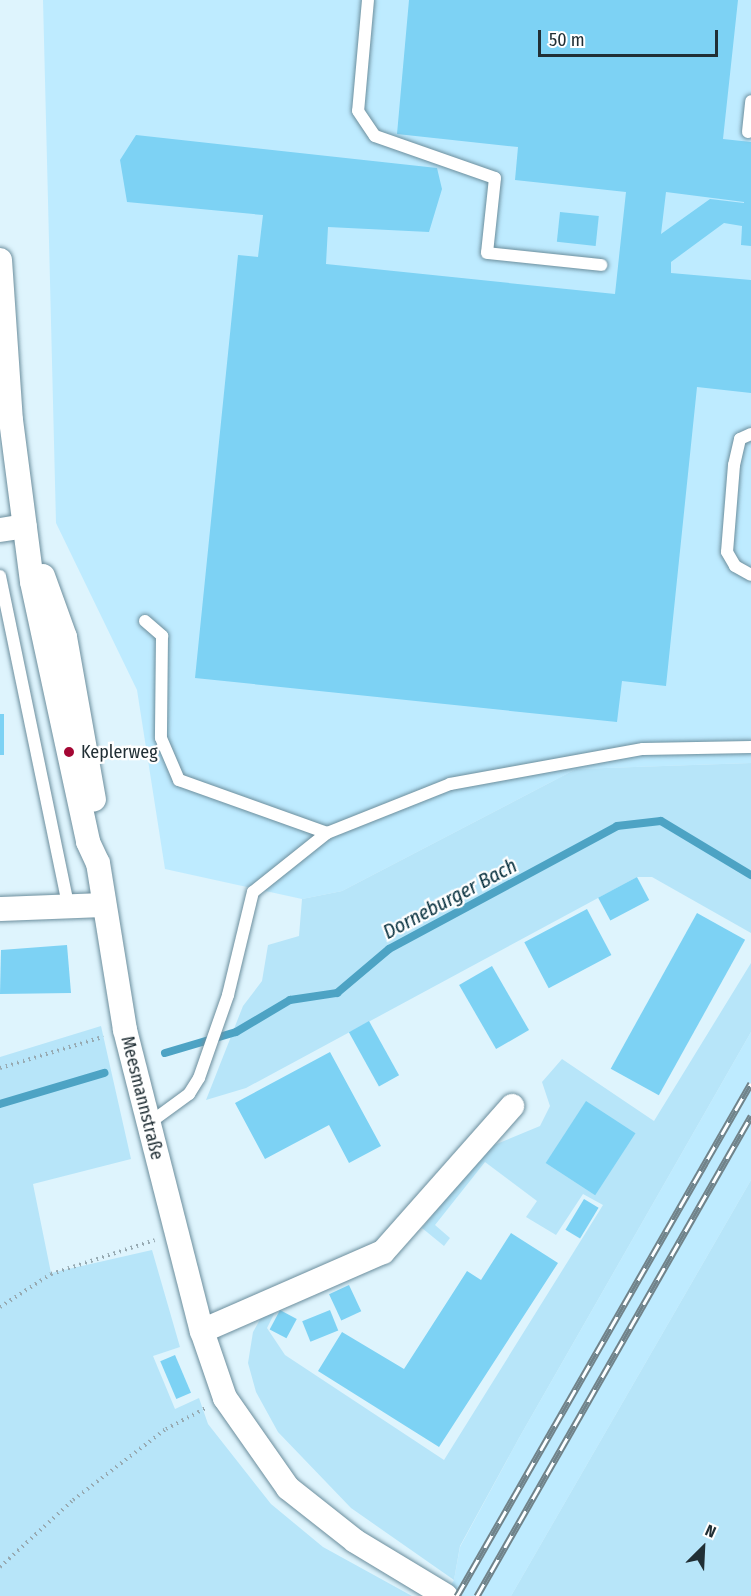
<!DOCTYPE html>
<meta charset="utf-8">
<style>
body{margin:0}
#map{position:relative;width:751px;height:1596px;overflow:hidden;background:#def4fd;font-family:"Fira Sans Condensed",sans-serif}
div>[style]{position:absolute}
.built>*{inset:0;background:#beebff}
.green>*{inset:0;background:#b7e5f9}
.stream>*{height:8px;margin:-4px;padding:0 4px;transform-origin:4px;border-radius:4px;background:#4da3c4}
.building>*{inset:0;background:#7dd2f4;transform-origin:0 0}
.path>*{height:4px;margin-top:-2px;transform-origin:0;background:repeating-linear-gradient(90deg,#97aab2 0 1.5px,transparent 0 6px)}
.roads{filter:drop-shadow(0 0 2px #6c8e9d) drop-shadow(0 0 2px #6c8e9d)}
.lane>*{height:12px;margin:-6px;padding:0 6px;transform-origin:6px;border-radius:6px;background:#fff}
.street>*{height:24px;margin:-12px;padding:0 12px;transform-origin:12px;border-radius:12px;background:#fff}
.rail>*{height:7px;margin-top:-3.5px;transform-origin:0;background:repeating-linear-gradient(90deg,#fff 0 14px,#71838a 0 28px);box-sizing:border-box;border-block:2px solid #71838a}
.dots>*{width:16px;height:16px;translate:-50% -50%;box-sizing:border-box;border:3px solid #fff;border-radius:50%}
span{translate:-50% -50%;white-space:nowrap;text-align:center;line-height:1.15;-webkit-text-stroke:4.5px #fff;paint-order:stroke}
.poi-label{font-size:18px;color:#212f35}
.left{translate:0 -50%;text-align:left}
.street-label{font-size:18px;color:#212f35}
.water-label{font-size:20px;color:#07303e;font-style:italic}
.north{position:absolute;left:673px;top:1518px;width:60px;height:60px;-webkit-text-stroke:4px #fff;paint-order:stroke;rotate:24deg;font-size:16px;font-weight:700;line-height:24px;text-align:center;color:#212f35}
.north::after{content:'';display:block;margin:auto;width:21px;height:27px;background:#212f35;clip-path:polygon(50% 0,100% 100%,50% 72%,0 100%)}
.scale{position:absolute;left:538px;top:30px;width:180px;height:27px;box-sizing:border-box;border:3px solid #212f35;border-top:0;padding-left:8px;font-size:18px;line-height:21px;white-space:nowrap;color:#212f35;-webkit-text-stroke:4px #fff;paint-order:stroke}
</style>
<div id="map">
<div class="built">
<i style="clip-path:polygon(43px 0,751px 0,751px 763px,576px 769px,342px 891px,302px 899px,165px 869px,137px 690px,56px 523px)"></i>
<i style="clip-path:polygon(751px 1032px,751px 1180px,511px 1596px,444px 1596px,454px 1580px,460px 1547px,519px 1438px)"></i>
</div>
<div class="green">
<i style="clip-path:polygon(751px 763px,751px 933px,652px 877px,637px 877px,246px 1088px,206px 1100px,243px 1006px,262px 981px,268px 945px,299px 936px,302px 899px,342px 891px,576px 769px)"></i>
<i style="clip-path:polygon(751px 963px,751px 1032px,519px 1438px,460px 1546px,454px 1580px,351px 1508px,278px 1432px,256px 1392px,248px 1363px,253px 1332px,262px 1316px,275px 1312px,267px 1328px,285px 1355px,444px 1460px,603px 1205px,583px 1194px,556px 1235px,526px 1217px,537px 1201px,485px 1162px,435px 1225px,450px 1238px,444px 1246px,422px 1228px,487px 1148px,540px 1126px,550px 1106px,542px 1082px,562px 1059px,654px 1121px)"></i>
<i style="clip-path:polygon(101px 1026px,131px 1159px,33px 1184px,51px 1273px,152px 1250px,180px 1347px,153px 1356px,175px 1409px,199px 1398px,208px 1424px,271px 1504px,323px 1547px,412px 1596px,0 1596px,0 1057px)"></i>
<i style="clip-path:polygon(751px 1180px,751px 1596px,511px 1596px)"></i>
</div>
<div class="stream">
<i style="left:165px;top:1053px;width:74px;rotate:-16.5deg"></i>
<i style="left:236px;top:1032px;width:63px;rotate:-30.7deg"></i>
<i style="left:290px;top:1000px;width:48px;rotate:-8.5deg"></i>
<i style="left:337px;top:993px;width:68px;rotate:-40.2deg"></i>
<i style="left:389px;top:949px;width:259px;rotate:-28.3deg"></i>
<i style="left:617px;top:826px;width:44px;rotate:-6.5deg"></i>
<i style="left:661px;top:821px;width:105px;rotate:31deg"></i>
<i style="left:0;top:1104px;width:109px;rotate:-16.6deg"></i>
</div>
<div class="building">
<i style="clip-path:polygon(evenodd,409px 0,738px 0,723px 139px,751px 142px,751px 246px,741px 245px,742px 226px,724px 223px,671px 262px,671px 273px,751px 280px,751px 393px,697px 387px,666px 686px,622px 681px,617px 722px,195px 678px,238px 255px,258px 257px,263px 215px,127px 202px,120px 160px,136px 135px,437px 168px,442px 189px,429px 232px,328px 227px,326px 264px,615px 294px,626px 192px,515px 180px,518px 147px,397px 134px,409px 0,666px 192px,744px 202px,744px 203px,710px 199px,661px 234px,666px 192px)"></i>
<i style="left:560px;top:212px;width:39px;height:30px;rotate:6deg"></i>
<i style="left:0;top:714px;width:4px;height:41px"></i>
<i style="left:637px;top:877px;width:26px;height:44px;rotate:62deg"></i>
<i style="left:587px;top:909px;width:52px;height:71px;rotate:62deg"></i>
<i style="left:697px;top:913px;width:55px;height:178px;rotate:29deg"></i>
<i style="clip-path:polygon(67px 945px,71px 993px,0 994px,1px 950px)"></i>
<i style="left:492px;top:966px;width:74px;height:38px;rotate:60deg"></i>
<i style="left:369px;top:1021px;width:62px;height:23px;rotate:61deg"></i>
<i style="clip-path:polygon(330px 1052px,381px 1146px,349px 1163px,329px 1125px,265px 1159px,235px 1103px)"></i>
<i style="left:586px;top:1101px;width:59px;height:74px;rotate:33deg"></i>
<i style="left:584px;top:1199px;width:17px;height:36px;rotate:31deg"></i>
<i style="clip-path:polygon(511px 1233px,558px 1263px,439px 1447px,318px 1371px,342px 1332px,404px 1369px,467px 1271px,481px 1280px)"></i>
<i style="left:349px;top:1285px;width:29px;height:22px;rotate:65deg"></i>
<i style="left:280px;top:1310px;width:19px;height:22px;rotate:28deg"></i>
<i style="left:330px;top:1310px;width:22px;height:30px;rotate:68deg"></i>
<i style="left:175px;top:1355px;width:41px;height:16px;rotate:67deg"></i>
</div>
<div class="path">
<i style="left:0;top:1068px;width:108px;rotate:-16.8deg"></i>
<i style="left:0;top:1307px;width:61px;rotate:-32.9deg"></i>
<i style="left:51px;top:1274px;width:109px;rotate:-18.1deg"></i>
<i style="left:0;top:1567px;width:99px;rotate:-42.5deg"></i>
<i style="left:73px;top:1500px;width:117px;rotate:-37.4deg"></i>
<i style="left:166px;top:1429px;width:45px;rotate:-27.7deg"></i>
</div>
<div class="roads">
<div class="lane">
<i style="left:368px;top:0;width:111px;rotate:95.1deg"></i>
<i style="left:358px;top:111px;width:30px;rotate:56deg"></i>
<i style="left:375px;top:136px;width:127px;rotate:19.3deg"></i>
<i style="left:495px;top:178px;width:75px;rotate:96.1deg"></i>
<i style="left:487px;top:253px;width:115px;rotate:6deg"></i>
<i style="left:748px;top:132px;width:31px;rotate:-84deg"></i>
<i style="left:751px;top:434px;width:12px;rotate:156deg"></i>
<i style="left:740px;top:439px;width:27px;rotate:103deg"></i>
<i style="left:734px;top:465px;width:87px;rotate:94.6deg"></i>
<i style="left:727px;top:552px;width:16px;rotate:60deg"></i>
<i style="left:735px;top:566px;width:18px;rotate:29deg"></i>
<i style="left:0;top:576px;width:339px;rotate:78.3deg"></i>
<i style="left:145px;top:621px;width:23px;rotate:41deg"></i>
<i style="left:162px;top:636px;width:102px;rotate:90.6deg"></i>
<i style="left:161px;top:738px;width:46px;rotate:66.8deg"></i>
<i style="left:179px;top:780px;width:157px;rotate:19.7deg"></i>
<i style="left:148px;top:1124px;width:51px;rotate:-36.2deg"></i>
<i style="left:189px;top:1094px;width:19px;rotate:-58deg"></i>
<i style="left:199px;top:1078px;width:88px;rotate:-70.7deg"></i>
<i style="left:228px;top:995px;width:106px;rotate:-76.4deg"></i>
<i style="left:253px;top:892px;width:95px;rotate:-38.6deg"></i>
<i style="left:327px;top:833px;width:132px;rotate:-21.7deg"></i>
<i style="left:450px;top:784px;width:196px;rotate:-10.3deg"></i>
<i style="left:643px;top:749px;width:108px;rotate:-1.1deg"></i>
</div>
<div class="street">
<i style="left:0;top:260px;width:160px;rotate:86.1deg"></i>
<i style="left:11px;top:420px;width:163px;rotate:82.6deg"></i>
<i style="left:32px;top:582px;width:266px;rotate:77.8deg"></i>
<i style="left:88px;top:842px;width:23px;rotate:65deg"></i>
<i style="left:98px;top:863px;width:169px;rotate:80.8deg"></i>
<i style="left:125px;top:1030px;width:311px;rotate:75.7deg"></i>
<i style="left:202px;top:1331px;width:71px;rotate:71.1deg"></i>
<i style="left:225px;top:1398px;width:110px;rotate:55deg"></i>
<i style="left:288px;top:1488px;width:85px;rotate:38.3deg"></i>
<i style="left:355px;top:1541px;width:106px;rotate:31.1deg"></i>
<i style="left:0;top:530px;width:25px;rotate:-9deg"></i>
<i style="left:43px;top:576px;width:65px;rotate:70.2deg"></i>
<i style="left:65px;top:637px;width:165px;rotate:79.9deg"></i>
<i style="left:0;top:909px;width:104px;rotate:-2.2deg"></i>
<i style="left:202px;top:1331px;width:197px;rotate:-23.6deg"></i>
<i style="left:383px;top:1252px;width:195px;rotate:-48.5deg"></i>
</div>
</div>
<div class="rail">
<i style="left:457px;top:1596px;width:591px;rotate:-60.18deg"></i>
<i style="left:477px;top:1596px;width:553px;rotate:-60.28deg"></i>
</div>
<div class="dots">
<i style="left:69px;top:752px;background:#a40734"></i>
</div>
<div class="poi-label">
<span class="left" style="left:81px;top:752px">Keplerweg</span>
</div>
<div class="street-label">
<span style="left:142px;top:1098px;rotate:76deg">Meesmannstraße</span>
</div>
<div class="water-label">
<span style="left:450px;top:899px;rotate:-28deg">Dorneburger Bach</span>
</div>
<div class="north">N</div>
<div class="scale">50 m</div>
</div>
